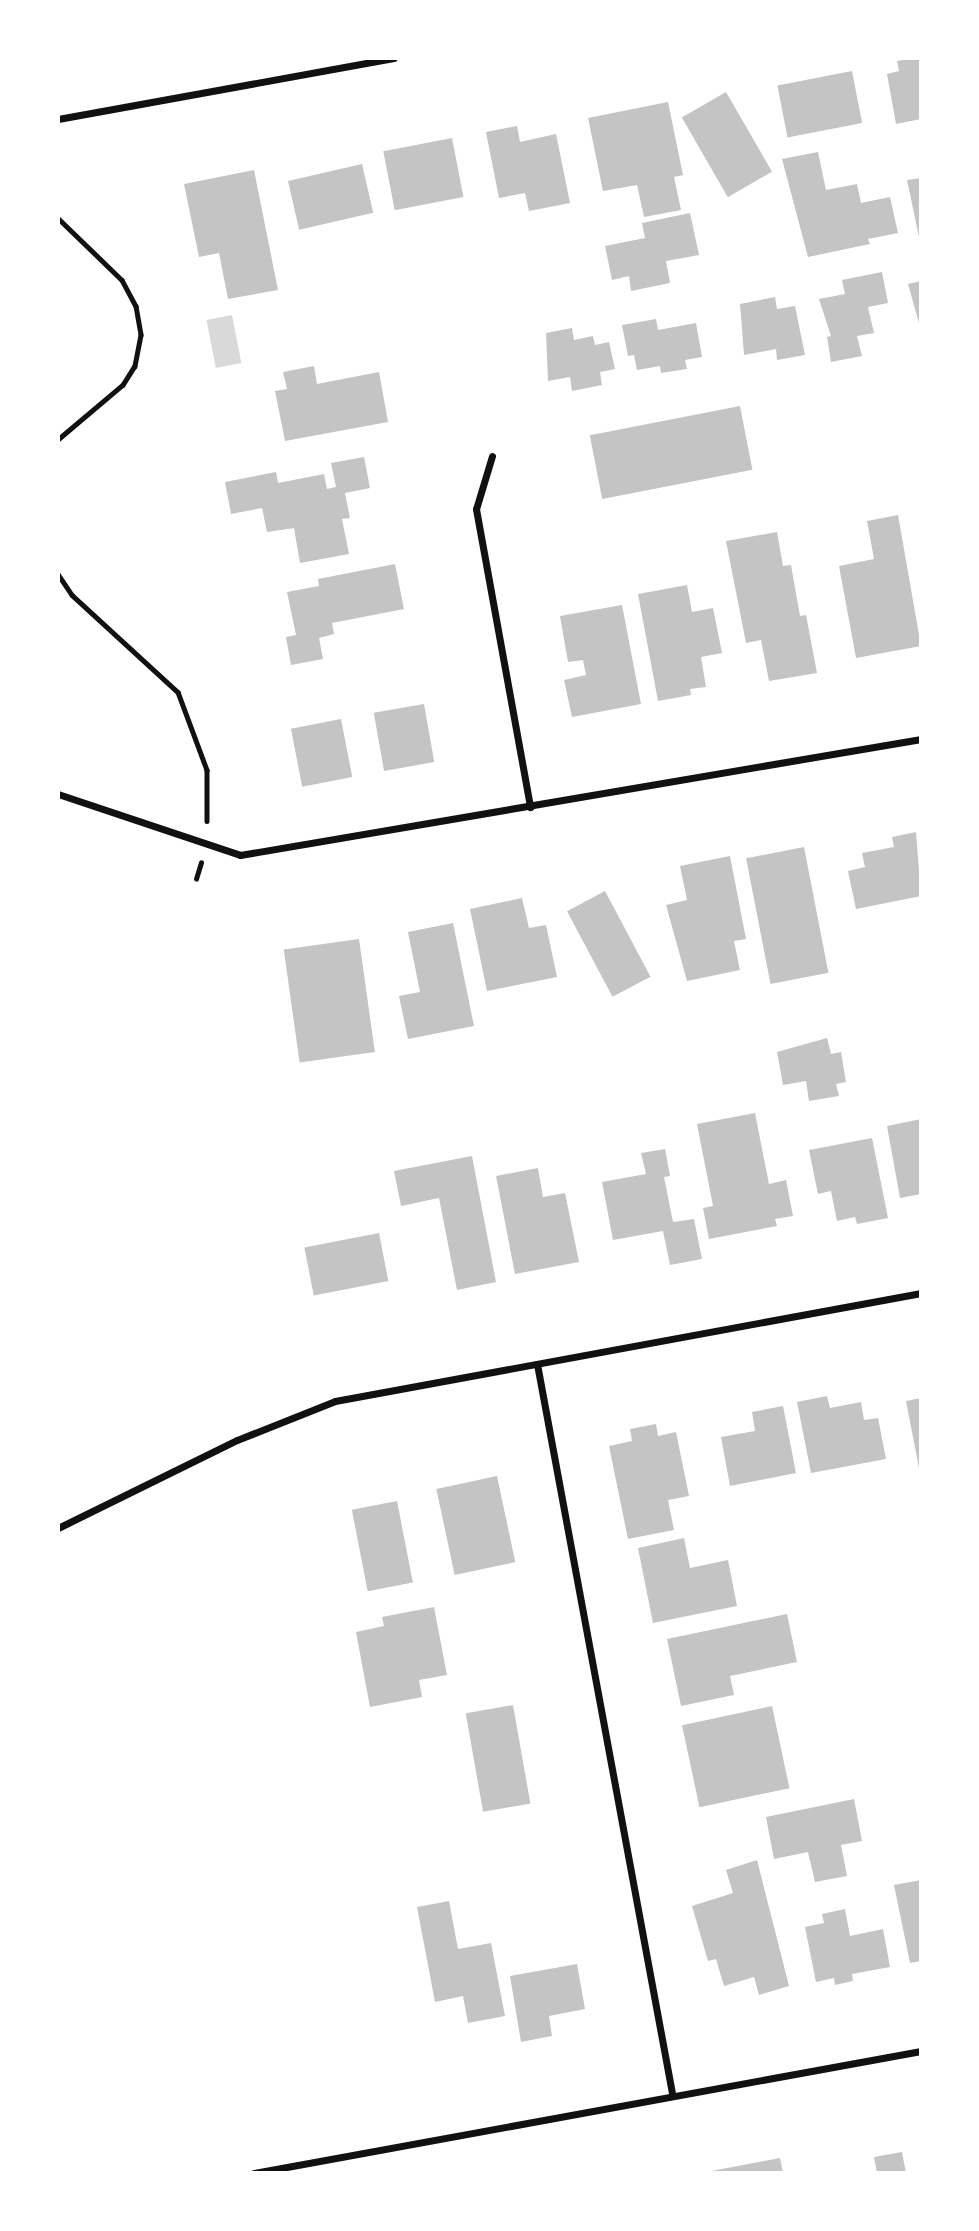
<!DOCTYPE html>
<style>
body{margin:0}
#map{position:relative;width:979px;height:2231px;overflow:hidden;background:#fff;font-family:Arial,sans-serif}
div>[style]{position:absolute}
.water>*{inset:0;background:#d9d9d9;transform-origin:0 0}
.building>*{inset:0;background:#c4c4c4;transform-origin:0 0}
.path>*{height:4.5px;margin:-2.25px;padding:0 2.25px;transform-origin:2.25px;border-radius:2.25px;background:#111}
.minor>*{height:7px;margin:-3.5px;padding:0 3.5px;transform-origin:3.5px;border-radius:3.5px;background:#111}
span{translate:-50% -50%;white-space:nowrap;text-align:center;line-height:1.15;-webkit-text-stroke:5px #fff;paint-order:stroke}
.frame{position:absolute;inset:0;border:60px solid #fff;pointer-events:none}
</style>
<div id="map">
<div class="water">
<i style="left:232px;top:315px;width:49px;height:26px;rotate:79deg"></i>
</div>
<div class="building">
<i style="clip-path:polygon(916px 58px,921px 58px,921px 119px,896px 124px,887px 74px,899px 71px,897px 61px)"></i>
<i style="left:852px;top:71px;width:53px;height:76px;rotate:79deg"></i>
<i style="left:726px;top:92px;width:92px;height:51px;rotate:60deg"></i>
<i style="clip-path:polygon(668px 102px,683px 175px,674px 177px,681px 210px,644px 217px,637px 185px,603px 191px,588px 118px)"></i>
<i style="clip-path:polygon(517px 126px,520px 142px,556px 134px,570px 203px,529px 211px,525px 193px,499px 198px,486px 132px)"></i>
<i style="left:452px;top:138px;width:60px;height:70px;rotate:79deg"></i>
<i style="clip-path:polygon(818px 152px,826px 190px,857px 184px,861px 203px,890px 197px,898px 233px,868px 239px,870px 244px,808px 257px,782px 159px)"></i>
<i style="left:362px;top:164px;width:50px;height:76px;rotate:77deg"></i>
<i style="clip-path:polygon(254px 170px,278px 290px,228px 299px,219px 253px,199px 257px,184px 184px)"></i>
<i style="clip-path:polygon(921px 178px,921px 237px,919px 237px,907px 180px)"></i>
<i style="clip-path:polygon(690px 213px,699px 255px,666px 261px,670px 283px,631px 291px,629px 276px,612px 280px,605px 246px,645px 238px,642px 223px)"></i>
<i style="clip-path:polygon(882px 272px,888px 303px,868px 307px,874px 333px,857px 336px,862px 356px,831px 362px,827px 337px,831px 336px,819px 299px,845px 294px,842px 280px)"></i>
<i style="clip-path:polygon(921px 281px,921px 322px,919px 323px,908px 284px)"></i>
<i style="clip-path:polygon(775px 297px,777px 309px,795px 306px,805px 355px,777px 360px,776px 349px,744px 355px,740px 304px)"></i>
<i style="clip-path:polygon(656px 319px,658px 330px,696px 323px,702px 357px,685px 360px,687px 369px,661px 373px,660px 366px,637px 370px,634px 355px,628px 356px,622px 325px)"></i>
<i style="clip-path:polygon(572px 328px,574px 340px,593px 336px,595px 345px,609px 342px,615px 369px,600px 372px,602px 385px,572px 391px,570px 377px,548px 381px,546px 333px)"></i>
<i style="clip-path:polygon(314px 366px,317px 384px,379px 372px,388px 422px,285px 441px,275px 391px,287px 389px,283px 372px)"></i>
<i style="left:740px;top:406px;width:65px;height:153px;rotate:79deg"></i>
<i style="clip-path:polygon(364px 457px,370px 488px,345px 493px,350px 518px,342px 519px,349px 554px,300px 563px,294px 528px,267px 532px,262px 508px,231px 514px,225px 482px,276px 472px,278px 483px,324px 474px,327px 489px,336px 487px,331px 463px)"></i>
<i style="clip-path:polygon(898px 515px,921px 646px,856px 658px,839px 566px,874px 559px,867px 521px)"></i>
<i style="clip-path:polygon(777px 532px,783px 566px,791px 565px,800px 616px,806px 615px,817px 673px,769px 681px,761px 640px,746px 643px,726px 541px)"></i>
<i style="clip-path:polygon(395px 564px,404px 609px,332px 623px,334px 634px,319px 638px,323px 659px,291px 665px,286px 637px,296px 635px,287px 592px,319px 586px,318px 579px)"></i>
<i style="clip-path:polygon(687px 585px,692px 612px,713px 608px,722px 653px,701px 657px,706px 687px,690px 689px,691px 695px,658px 701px,638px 594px)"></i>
<i style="clip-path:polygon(622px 605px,641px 704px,572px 717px,564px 680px,586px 675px,583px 660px,568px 662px,560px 616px)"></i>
<i style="left:424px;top:704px;width:59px;height:51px;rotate:80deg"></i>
<i style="left:341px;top:719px;width:59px;height:51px;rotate:79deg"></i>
<i style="clip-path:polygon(916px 832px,921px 896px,856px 909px,848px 871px,865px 867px,862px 853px,894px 847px,892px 837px)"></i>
<i style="left:804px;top:847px;width:128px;height:59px;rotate:79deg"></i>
<i style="clip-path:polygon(730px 856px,746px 939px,734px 941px,740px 970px,687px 981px,666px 905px,687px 900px,680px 866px)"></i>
<i style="left:605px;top:891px;width:97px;height:43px;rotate:62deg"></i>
<i style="clip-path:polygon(522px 898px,529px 928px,546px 925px,557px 977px,487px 991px,470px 909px)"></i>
<i style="clip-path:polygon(453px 923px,474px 1026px,408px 1039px,399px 996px,420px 992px,408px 932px)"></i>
<i style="left:359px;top:939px;width:114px;height:76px;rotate:82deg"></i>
<i style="clip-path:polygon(827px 1038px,831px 1054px,841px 1052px,846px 1082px,836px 1084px,839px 1096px,809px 1101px,806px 1081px,783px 1085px,777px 1052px)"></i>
<i style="clip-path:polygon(755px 1113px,769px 1184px,786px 1180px,793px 1216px,775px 1219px,777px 1226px,709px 1239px,703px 1208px,713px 1206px,697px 1124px)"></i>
<i style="clip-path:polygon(921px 1119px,921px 1194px,900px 1198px,887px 1126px)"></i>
<i style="clip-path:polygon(872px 1138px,888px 1218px,857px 1224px,855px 1217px,837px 1221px,831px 1191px,818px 1194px,809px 1150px)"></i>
<i style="clip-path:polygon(665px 1149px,670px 1176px,664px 1177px,673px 1222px,694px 1219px,702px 1259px,670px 1265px,663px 1231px,613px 1240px,602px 1182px,646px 1174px,641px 1153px)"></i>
<i style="clip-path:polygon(472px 1156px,496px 1282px,457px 1290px,439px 1198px,401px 1206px,394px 1171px)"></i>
<i style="clip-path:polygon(538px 1168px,543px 1197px,565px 1193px,579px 1262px,515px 1274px,496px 1176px)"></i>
<i style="left:379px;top:1233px;width:49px;height:76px;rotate:79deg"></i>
<i style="clip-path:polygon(827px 1396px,830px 1408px,861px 1402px,864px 1420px,878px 1418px,886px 1459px,811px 1473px,797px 1402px)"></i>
<i style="clip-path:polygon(921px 1398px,921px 1467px,919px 1468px,906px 1401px)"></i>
<i style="clip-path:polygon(783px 1406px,796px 1473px,730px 1486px,721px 1437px,755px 1431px,752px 1412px)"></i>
<i style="clip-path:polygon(656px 1424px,658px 1436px,676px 1432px,689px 1496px,668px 1500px,674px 1530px,628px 1539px,609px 1446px,632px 1441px,630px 1429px)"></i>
<i style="left:497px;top:1476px;width:88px;height:62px;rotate:78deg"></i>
<i style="left:397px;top:1501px;width:83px;height:46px;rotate:79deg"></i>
<i style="clip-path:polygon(684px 1538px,690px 1568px,728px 1560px,737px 1606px,653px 1623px,638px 1548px)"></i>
<i style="clip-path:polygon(434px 1607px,447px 1675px,419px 1680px,422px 1697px,370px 1707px,356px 1632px,384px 1626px,382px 1617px)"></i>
<i style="clip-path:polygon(787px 1614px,797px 1662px,730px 1676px,734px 1695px,681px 1706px,667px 1639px)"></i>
<i style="left:513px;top:1705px;width:100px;height:48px;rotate:80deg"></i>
<i style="left:772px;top:1706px;width:84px;height:92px;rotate:78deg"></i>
<i style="clip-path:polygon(854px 1799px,862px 1841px,841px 1845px,847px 1876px,815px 1882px,808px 1852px,774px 1859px,766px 1817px)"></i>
<i style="clip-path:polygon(757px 1860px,789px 1986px,759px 1995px,754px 1977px,724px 1986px,716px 1959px,708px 1961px,692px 1906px,733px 1893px,726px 1870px)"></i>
<i style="clip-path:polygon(921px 1880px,921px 1961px,910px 1963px,894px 1885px)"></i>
<i style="clip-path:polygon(449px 1901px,458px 1949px,491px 1943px,505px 2016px,468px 2023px,463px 1996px,435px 2002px,417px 1907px)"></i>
<i style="clip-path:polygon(845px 1909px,850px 1936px,883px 1929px,890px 1967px,852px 1974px,853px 1981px,835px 1985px,834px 1978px,816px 1982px,805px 1927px,824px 1923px,822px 1914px)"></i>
<i style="clip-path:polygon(577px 1964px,585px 2009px,549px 2016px,552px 2036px,521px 2042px,510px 1976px)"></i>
<i style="clip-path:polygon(902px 2152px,906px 2173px,877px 2173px,874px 2157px)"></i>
<i style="clip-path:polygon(780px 2158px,783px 2173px,706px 2173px,706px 2172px)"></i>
</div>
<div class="path">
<i style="left:58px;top:218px;width:89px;rotate:44.1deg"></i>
<i style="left:122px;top:280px;width:30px;rotate:62deg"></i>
<i style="left:136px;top:306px;width:29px;rotate:80deg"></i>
<i style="left:141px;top:335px;width:32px;rotate:101deg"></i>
<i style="left:135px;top:366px;width:22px;rotate:122deg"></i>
<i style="left:123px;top:385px;width:85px;rotate:139.8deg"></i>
<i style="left:58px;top:574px;width:25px;rotate:56deg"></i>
<i style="left:72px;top:595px;width:144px;rotate:42.5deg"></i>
<i style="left:178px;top:692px;width:83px;rotate:69.6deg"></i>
<i style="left:207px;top:770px;width:51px;rotate:90deg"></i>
<i style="left:196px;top:879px;width:17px;rotate:-73deg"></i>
</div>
<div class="minor">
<i style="left:58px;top:119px;width:341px;rotate:-10.3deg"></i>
<i style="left:492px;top:456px;width:55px;rotate:106.8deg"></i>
<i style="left:476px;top:509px;width:303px;rotate:79.7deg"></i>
<i style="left:58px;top:794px;width:192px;rotate:18.5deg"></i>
<i style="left:240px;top:855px;width:691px;rotate:-9.67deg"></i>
<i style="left:537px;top:1364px;width:741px;rotate:79.51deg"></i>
<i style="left:58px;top:1528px;width:199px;rotate:-26.2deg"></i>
<i style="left:237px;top:1440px;width:105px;rotate:-21.7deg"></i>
<i style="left:335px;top:1401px;width:596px;rotate:-10.44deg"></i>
<i style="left:254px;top:2173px;width:678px;rotate:-10.37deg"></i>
</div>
<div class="frame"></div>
</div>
